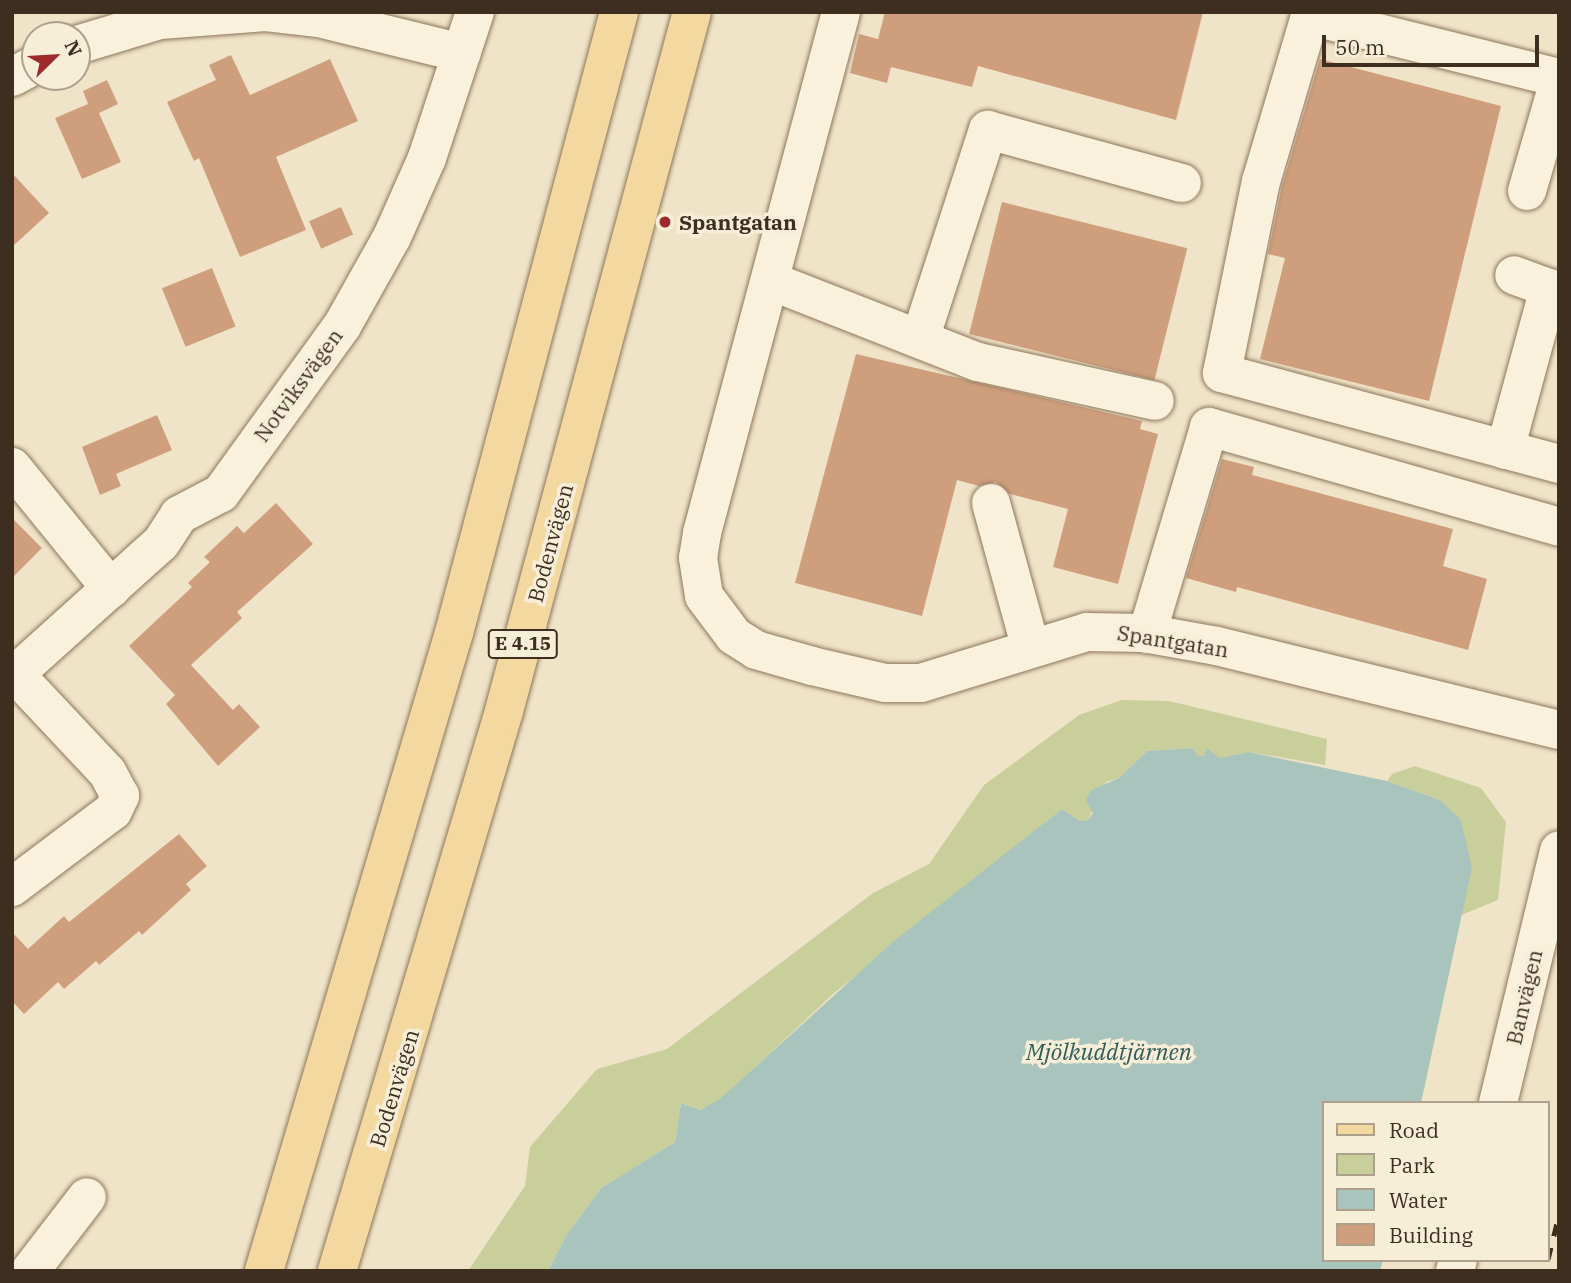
<!DOCTYPE html>
<meta charset="utf-8">
<style>
body{margin:0}
#map{position:relative;width:1571px;height:1283px;overflow:hidden;background:#f0e4c8;font-family:"IBM Plex Serif",serif}
div>[style]{position:absolute}
.green>*{inset:0;background:#c9cf9b}
.water>*{inset:0;background:#a9c4bc}
.building>*{inset:0;background:#cf9f7d;transform-origin:0 0}
.roads{filter:drop-shadow(0 0 2px #8d765c) drop-shadow(0 0 2px #8d765c)}
.minor>*{height:38px;margin:-19px;padding:0 19px;transform-origin:19px;border-radius:19px;background:#faf1dc}
.major>*{height:38px;margin:-19px;padding:0 19px;transform-origin:19px;border-radius:19px;background:#f3d9a0}
.rail>*{height:5px;margin-top:-2.5px;transform-origin:0;background:repeating-linear-gradient(90deg,#3d2e20 0 12px,transparent 0 24px)}
.dots>*{width:19px;height:19px;translate:-50% -50%;box-sizing:border-box;border:4px solid #f7eed8;border-radius:50%}
span{translate:-50% -50%;white-space:nowrap;text-align:center;line-height:1.15;-webkit-text-stroke:7px #f7eed8;paint-order:stroke}
.shield-label span{padding:2px 5px;background:#f7eed8;border:2px solid;border-radius:5px;-webkit-text-stroke-width:0}
.shield-label{font-size:19px;color:#3d2e20;font-weight:700}
.poi-label{font-size:21px;color:#3d2e20;font-weight:700}
.left{translate:0 -50%;text-align:left}
.street-label{font-size:21px;color:#3d2e20}
.water-label{font-size:23px;color:#2f5d5a;font-style:italic}
.frame{position:absolute;inset:0;border:14px solid #3d2e20;pointer-events:none}
.legend{position:absolute;left:1322px;top:1101px;width:228px;height:161px;box-sizing:border-box;background:#f7eed8;border:2px solid #ada18e;margin:0;padding:9px 12px;list-style:none;font-size:21px;color:#3d2e20}
.legend li{display:flex;align-items:center;gap:14px;height:35px}
.legend b{width:35px;border:2px solid #ada18e}
.north{position:absolute;left:21px;top:21px;width:70px;height:70px;box-sizing:border-box;background:#f7eed8;border:2px solid #ada18e;border-radius:50%;rotate:66deg;font-size:19px;font-weight:700;line-height:28px;text-align:center;color:#3d2e20}
.north::after{content:'';display:block;margin:auto;width:24px;height:32px;background:#9e2a2b;clip-path:polygon(50% 0,100% 100%,50% 72%,0 100%)}
.scale{position:absolute;left:1322px;top:35px;width:217px;height:32px;box-sizing:border-box;border:4px solid #3d2e20;border-top:0;padding-left:9px;font-size:21px;line-height:24px;white-space:nowrap;color:#3d2e20;-webkit-text-stroke:5px #f7eed8;paint-order:stroke}
</style>
<div id="map">
<div class="green">
<i style="clip-path:polygon(1122px 700px,1169px 701px,1327px 739px,1325px 765px,1249px 752px,1219px 758px,1198px 756px,1192px 748px,1147px 751px,1119px 778px,1106px 782px,1088px 820px,1080px 821px,1062px 809px,832px 995px,720px 1100px,702px 1110px,681px 1103px,675px 1142px,601px 1188px,566px 1236px,548px 1271px,468px 1271px,525px 1186px,530px 1147px,597px 1069px,667px 1049px,873px 893px,929px 864px,984px 785px,1079px 715px)"></i>
<i style="clip-path:polygon(1415px 766px,1481px 788px,1506px 822px,1498px 900px,1459px 916px,1472px 868px,1440px 800px,1387px 781px,1392px 774px)"></i>
</div>
<div class="water">
<i style="clip-path:polygon(1192px 748px,1198px 756px,1204px 756px,1207px 748px,1219px 758px,1249px 752px,1387px 781px,1440px 800px,1461px 820px,1472px 868px,1421px 1103px,1324px 1103px,1324px 1260px,1383px 1260px,1380px 1271px,548px 1271px,566px 1236px,601px 1188px,675px 1142px,681px 1103px,701px 1110px,720px 1099px,894px 941px,1062px 809px,1080px 821px,1088px 820px,1093px 813px,1086px 800px,1091px 790px,1119px 778px,1147px 751px)"></i>
</div>
<div class="building">
<i style="clip-path:polygon(885px 12px,1203px 12px,1176px 120px,978px 66px,972px 87px,891px 67px,887px 83px,850px 73px,859px 34px,878px 39px)"></i>
<i style="clip-path:polygon(231px 55px,250px 95px,330px 59px,358px 121px,276px 157px,306px 230px,240px 257px,199px 158px,194px 161px,167px 102px,216px 80px,209px 65px)"></i>
<i style="clip-path:polygon(1320px 59px,1501px 106px,1429px 401px,1260px 359px,1285px 258px,1268px 254px,1282px 186px)"></i>
<i style="clip-path:polygon(107px 80px,118px 104px,99px 113px,121px 162px,82px 179px,55px 118px,88px 104px,83px 91px)"></i>
<i style="clip-path:polygon(12px 173px,49px 213px,12px 247px)"></i>
<i style="left:1002px;top:202px;width:191px;height:136px;rotate:14deg"></i>
<i style="left:341px;top:207px;width:30px;height:35px;rotate:66deg"></i>
<i style="left:212px;top:268px;width:63px;height:54px;rotate:68deg"></i>
<i style="clip-path:polygon(856px 354px,1142px 421px,1140px 429px,1158px 434px,1118px 584px,1053px 567px,1068px 509px,1010px 494px,996px 482px,979px 486px,957px 480px,922px 616px,795px 583px)"></i>
<i style="clip-path:polygon(157px 415px,172px 450px,116px 474px,121px 486px,100px 495px,82px 447px)"></i>
<i style="clip-path:polygon(1222px 459px,1254px 467px,1252px 475px,1453px 529px,1443px 566px,1487px 579px,1468px 650px,1237px 587px,1236px 592px,1186px 578px)"></i>
<i style="clip-path:polygon(276px 503px,313px 544px,237px 612px,242px 618px,191px 665px,233px 710px,239px 704px,260px 727px,218px 766px,166px 704px,175px 695px,129px 646px,192px 587px,188px 583px,210px 562px,204px 557px,237px 526px,244px 533px)"></i>
<i style="clip-path:polygon(12px 518px,42px 548px,12px 578px)"></i>
<i style="clip-path:polygon(179px 834px,207px 866px,186px 884px,191px 890px,142px 935px,139px 931px,99px 965px,96px 961px,64px 989px,58px 982px,24px 1014px,12px 1001px,12px 932px,28px 949px,64px 916px,69px 922px)"></i>
</div>
<div class="roads">
<div class="minor">
<i style="left:841px;top:12px;width:539px;rotate:104.94deg"></i>
<i style="left:702px;top:533px;width:25px;rotate:99deg"></i>
<i style="left:698px;top:558px;width:38px;rotate:81deg"></i>
<i style="left:704px;top:596px;width:50px;rotate:53.1deg"></i>
<i style="left:734px;top:636px;width:26px;rotate:32deg"></i>
<i style="left:756px;top:650px;width:58px;rotate:15.9deg"></i>
<i style="left:812px;top:666px;width:75px;rotate:13.1deg"></i>
<i style="left:885px;top:683px;width:36px"></i>
<i style="left:921px;top:683px;width:174px;rotate:-17.1deg"></i>
<i style="left:1087px;top:632px;width:57px;rotate:1deg"></i>
<i style="left:1144px;top:633px;width:74px;rotate:10.1deg"></i>
<i style="left:1217px;top:646px;width:352px;rotate:13.8deg"></i>
<i style="left:77px;top:45px;width:87px;rotate:-16.8deg"></i>
<i style="left:160px;top:20px;width:106px;rotate:-4.3deg"></i>
<i style="left:266px;top:12px;width:53px;rotate:6.5deg"></i>
<i style="left:319px;top:18px;width:147px;rotate:13.8deg"></i>
<i style="left:12px;top:77px;width:26px;rotate:-28deg"></i>
<i style="left:1559px;top:78px;width:257px;rotate:-166deg"></i>
<i style="left:1310px;top:16px;width:172px;rotate:106.5deg"></i>
<i style="left:1261px;top:181px;width:196px;rotate:101.5deg"></i>
<i style="left:1222px;top:373px;width:349px;rotate:15.1deg"></i>
<i style="left:1527px;top:191px;width:115px;rotate:-73.8deg"></i>
<i style="left:771px;top:281px;width:222px;rotate:21.4deg"></i>
<i style="left:978px;top:362px;width:181px;rotate:12.4deg"></i>
<i style="left:920px;top:339px;width:220px;rotate:-72deg"></i>
<i style="left:988px;top:130px;width:201px;rotate:15.3deg"></i>
<i style="left:1505px;top:450px;width:168px;rotate:-74.8deg"></i>
<i style="left:1549px;top:288px;width:37px;rotate:-160deg"></i>
<i style="left:12px;top:467px;width:157px;rotate:50.9deg"></i>
<i style="left:991px;top:503px;width:148px;rotate:74.7deg"></i>
<i style="left:1147px;top:634px;width:216px;rotate:-73.3deg"></i>
<i style="left:1209px;top:427px;width:364px;rotate:15.9deg"></i>
<i style="left:12px;top:677px;width:200px;rotate:-42deg"></i>
<i style="left:161px;top:543px;width:33px;rotate:-57deg"></i>
<i style="left:179px;top:515px;width:47px;rotate:-27.6deg"></i>
<i style="left:221px;top:493px;width:206px;rotate:-54.1deg"></i>
<i style="left:342px;top:326px;width:102px;rotate:-60.7deg"></i>
<i style="left:392px;top:237px;width:86px;rotate:-66.1deg"></i>
<i style="left:427px;top:158px;width:154px;rotate:-71.8deg"></i>
<i style="left:12px;top:887px;width:126px;rotate:-37deg"></i>
<i style="left:113px;top:811px;width:17px;rotate:-65deg"></i>
<i style="left:120px;top:796px;width:27px;rotate:-118deg"></i>
<i style="left:107px;top:772px;width:133px;rotate:-133.2deg"></i>
<i style="left:1498px;top:1103px;width:260px;rotate:-76.4deg"></i>
<i style="left:30px;top:1271px;width:93px;rotate:-52.4deg"></i>
<i style="left:1455px;top:1271px;width:11px;rotate:-75deg"></i>
</div>
<div class="major">
<i style="left:264px;top:1271px;width:666px;rotate:-73.42deg"></i>
<i style="left:454px;top:633px;width:643px;rotate:-75.12deg"></i>
<i style="left:337px;top:1271px;width:584px;rotate:-73.39deg"></i>
<i style="left:504px;top:711px;width:724px;rotate:-74.95deg"></i>
</div>
</div>
<div class="rail">
<i style="left:1548px;top:1259px;width:45px;rotate:-76deg"></i>
</div>
<div class="dots">
<i style="left:665px;top:222px;background:#9e2a2b"></i>
</div>
<div class="shield-label">
<span style="left:523px;top:644px">E 4.15</span>
</div>
<div class="poi-label">
<span class="left" style="left:679px;top:222px">Spantgatan</span>
</div>
<div class="street-label">
<span style="left:298px;top:385px;rotate:-54deg">Notviksvägen</span>
<span style="left:550px;top:543px;rotate:-75deg">Bodenvägen</span>
<span style="left:1173px;top:641px;rotate:9deg">Spantgatan</span>
<span style="left:1524px;top:997px;rotate:-77deg">Banvägen</span>
<span style="left:394px;top:1088px;rotate:-73deg">Bodenvägen</span>
</div>
<div class="water-label">
<span style="left:1109px;top:1051px">Mjölkuddtjärnen</span>
</div>
<div class="frame"></div>
<ul class="legend">
<li><b style="height:9px;background:#f3d9a0"></b>Road</li>
<li><b style="height:19px;background:#c9cf9b"></b>Park</li>
<li><b style="height:19px;background:#a9c4bc"></b>Water</li>
<li><b style="height:19px;background:#cf9f7d"></b>Building</li>
</ul>
<div class="north">N</div>
<div class="scale">50 m</div>
</div>
